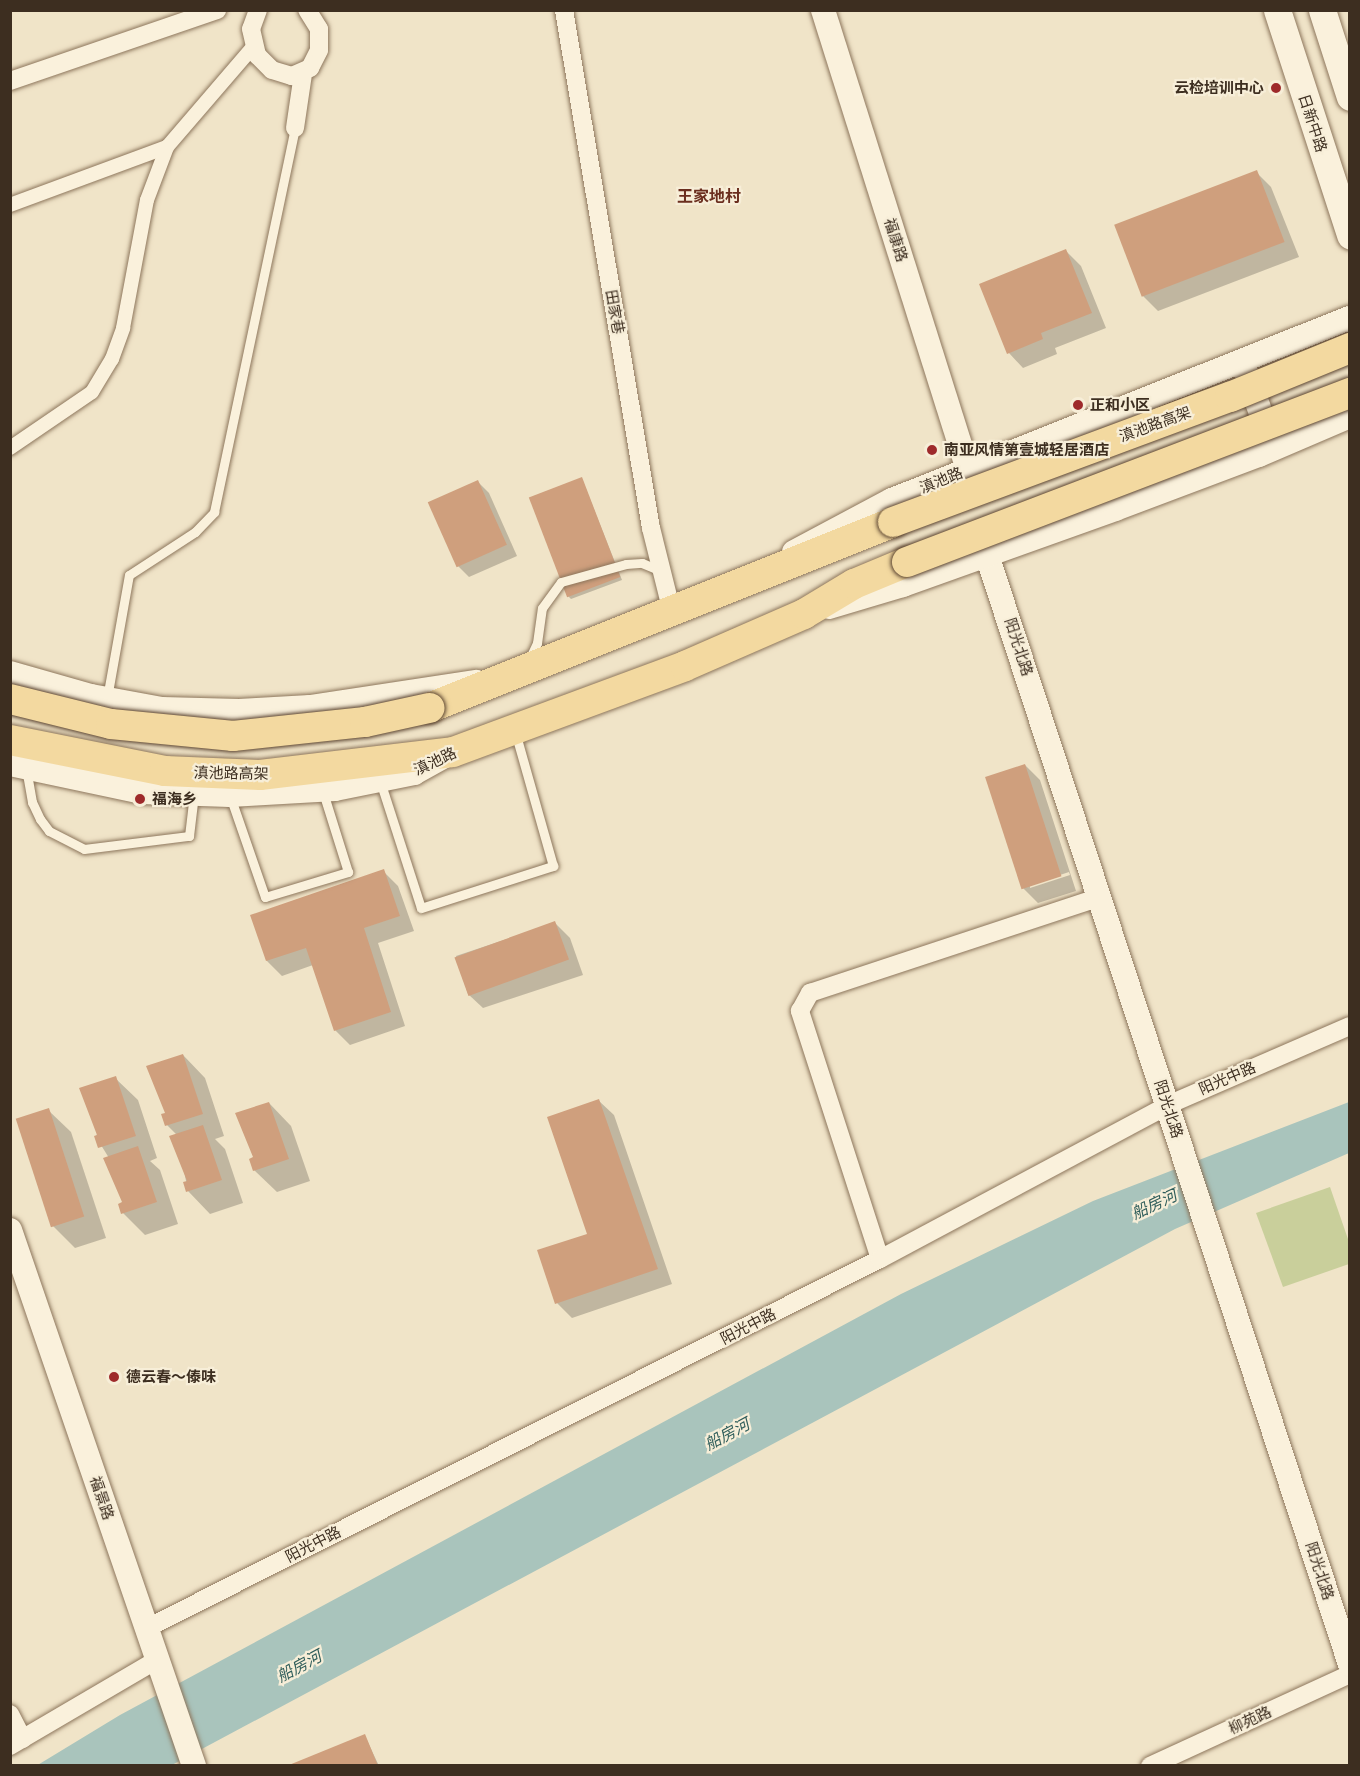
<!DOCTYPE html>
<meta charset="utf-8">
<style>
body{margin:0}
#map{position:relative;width:1360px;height:1776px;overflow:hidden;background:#f0e4c8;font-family:"Noto Serif","Noto Sans SC",serif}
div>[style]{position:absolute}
.green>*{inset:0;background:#c9cf9b}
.water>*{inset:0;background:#a9c4bc}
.shadow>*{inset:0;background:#0003}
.building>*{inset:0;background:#cf9f7d;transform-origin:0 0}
.roads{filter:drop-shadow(0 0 2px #8d765c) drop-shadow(0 0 2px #8d765c)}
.service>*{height:9px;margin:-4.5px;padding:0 4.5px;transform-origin:4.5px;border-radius:4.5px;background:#faf1dc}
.pedestrian>*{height:14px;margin:-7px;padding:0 7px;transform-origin:7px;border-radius:7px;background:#faf1dc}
.minor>*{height:18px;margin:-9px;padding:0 9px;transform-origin:9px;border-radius:9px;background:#faf1dc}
.tertiary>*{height:24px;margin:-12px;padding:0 12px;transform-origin:12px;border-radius:12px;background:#faf1dc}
.secondary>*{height:27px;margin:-13.5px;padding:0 13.5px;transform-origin:13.5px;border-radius:13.5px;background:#faf1dc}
.primary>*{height:30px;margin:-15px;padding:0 15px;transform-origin:15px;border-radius:15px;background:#f3d9a0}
.bridges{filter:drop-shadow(0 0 2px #5b4430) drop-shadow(0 0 2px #5b4430)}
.primary-bridge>*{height:30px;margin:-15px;padding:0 15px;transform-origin:15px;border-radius:15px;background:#f3d9a0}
.dots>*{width:16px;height:16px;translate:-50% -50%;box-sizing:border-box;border:3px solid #f7eed8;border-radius:50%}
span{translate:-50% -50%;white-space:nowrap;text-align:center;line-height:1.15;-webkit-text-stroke:4.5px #f7eed8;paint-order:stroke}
.poi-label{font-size:15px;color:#3d2e20;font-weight:700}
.right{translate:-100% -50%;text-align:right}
.left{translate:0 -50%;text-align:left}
.street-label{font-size:15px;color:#3d2e20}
.neighbourhood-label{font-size:16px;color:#6b2e1e;font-weight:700}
.water-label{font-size:16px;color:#2f5d5a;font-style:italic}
.frame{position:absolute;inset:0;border:12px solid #3d2e20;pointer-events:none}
</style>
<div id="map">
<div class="green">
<i style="clip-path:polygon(1330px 1187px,1349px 1242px,1349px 1264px,1283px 1287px,1256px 1213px)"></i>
</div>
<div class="water">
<i style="clip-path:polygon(1349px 1102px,1349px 1153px,1175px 1229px,172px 1765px,36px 1766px,120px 1715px,901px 1294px,1093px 1201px)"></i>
</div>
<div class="shadow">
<i style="clip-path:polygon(1256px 172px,1271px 187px,1299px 257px,1158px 311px,1143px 296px)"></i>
<i style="clip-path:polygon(1066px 251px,1081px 266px,1106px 328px,1055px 348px,1057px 354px,1023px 368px,1009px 353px)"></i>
<i style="clip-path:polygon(582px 479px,622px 580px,571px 599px,568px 596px)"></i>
<i style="clip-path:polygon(478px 482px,489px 493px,517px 556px,469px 577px,458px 566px)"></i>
<i style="clip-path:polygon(evenodd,1025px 765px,1040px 780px,1076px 891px,1038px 903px,1023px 888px,1025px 765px,1069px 872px,1070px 875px,1030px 888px,1030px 885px,1069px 872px)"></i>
<i style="clip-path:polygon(383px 871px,398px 886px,414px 931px,378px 943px,405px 1026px,350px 1045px,335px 1030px,313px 965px,282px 976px,267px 961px,252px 916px)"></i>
<i style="clip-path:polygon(555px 923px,570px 938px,583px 975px,483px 1008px,468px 994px,456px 956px)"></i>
<i style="clip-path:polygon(183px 1055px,205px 1078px,224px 1136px,215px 1139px,225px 1149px,243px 1203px,210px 1214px,188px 1191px,177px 1135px,167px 1125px)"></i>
<i style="clip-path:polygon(115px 1078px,138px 1100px,157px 1158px,150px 1161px,160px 1170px,178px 1224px,145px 1235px,123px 1213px,124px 1203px,109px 1158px,96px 1137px)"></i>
<i style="clip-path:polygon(599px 1101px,614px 1115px,672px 1284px,572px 1318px,557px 1303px,589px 1235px)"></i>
<i style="clip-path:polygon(269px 1103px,291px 1126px,310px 1181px,277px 1192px,254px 1170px)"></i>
<i style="clip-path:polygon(48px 1110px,71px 1132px,106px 1238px,75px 1248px,53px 1226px)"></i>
<i style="clip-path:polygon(365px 1736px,379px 1766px,292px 1766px)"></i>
</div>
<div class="building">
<i style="left:1257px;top:170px;width:77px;height:153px;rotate:69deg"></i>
<i style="clip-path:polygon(1066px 249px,1092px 313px,1041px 333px,1043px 339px,1007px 354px,979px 284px)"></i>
<i style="left:582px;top:477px;width:107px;height:57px;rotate:69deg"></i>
<i style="left:478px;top:480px;width:71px;height:55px;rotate:66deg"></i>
<i style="left:1025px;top:764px;width:118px;height:42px;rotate:72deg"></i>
<i style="clip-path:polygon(384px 869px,400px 916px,364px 928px,391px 1012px,334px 1031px,306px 948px,266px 961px,250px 915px)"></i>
<i style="left:555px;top:921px;width:41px;height:107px;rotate:70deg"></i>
<i style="clip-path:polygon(183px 1054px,203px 1114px,165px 1126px,161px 1114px,165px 1113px,146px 1066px)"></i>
<i style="clip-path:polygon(116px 1076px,136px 1136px,98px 1148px,94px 1136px,97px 1135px,79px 1088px)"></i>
<i style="clip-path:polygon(599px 1099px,658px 1269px,555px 1304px,537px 1250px,587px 1234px,547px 1117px)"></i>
<i style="clip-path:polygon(269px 1102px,289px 1159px,253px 1171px,249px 1159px,253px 1157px,235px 1113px)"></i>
<i style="left:49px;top:1108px;width:114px;height:35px;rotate:72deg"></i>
<i style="clip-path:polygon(203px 1125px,222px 1180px,186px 1192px,183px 1182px,187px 1181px,169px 1136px)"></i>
<i style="clip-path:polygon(138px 1146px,157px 1202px,121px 1214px,118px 1204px,122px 1202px,103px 1158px)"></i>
<i style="clip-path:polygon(365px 1734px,378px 1766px,289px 1766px,289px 1765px)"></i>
</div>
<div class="roads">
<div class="service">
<i style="left:529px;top:660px;width:19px;rotate:-65deg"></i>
<i style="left:537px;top:643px;width:35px;rotate:-82deg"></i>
<i style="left:542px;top:608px;width:32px;rotate:-54deg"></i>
<i style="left:561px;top:582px;width:67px;rotate:-15.5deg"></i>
<i style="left:626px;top:564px;width:16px;rotate:-4deg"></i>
<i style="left:642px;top:563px;width:21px;rotate:23deg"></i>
<i style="left:107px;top:698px;width:125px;rotate:-79.9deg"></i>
<i style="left:129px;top:575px;width:79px;rotate:-33.1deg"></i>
<i style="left:195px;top:532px;width:28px;rotate:-46deg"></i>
<i style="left:214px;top:512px;width:392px;rotate:-78.1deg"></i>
<i style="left:26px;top:768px;width:35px;rotate:80deg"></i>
<i style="left:32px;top:802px;width:19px;rotate:65deg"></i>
<i style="left:40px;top:819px;width:15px;rotate:53deg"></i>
<i style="left:49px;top:831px;width:39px;rotate:27deg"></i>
<i style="left:84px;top:849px;width:106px;rotate:-7.1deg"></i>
<i style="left:189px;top:836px;width:42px;rotate:-83.2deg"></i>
<i style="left:380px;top:781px;width:133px;rotate:72.1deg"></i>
<i style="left:421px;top:908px;width:139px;rotate:-17.7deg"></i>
<i style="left:553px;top:866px;width:136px;rotate:-105.8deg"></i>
<i style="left:230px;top:796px;width:107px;rotate:70.9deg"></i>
<i style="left:265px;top:897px;width:87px;rotate:-16.8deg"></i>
<i style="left:348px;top:872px;width:84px;rotate:-107.4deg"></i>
</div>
<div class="pedestrian">
<i style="left:10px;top:205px;width:167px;rotate:-20.3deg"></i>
<i style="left:10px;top:448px;width:99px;rotate:-34.3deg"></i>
<i style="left:92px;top:392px;width:39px;rotate:-59deg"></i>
<i style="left:112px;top:359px;width:33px;rotate:-70deg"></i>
<i style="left:123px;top:328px;width:130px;rotate:-79.4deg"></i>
<i style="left:147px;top:200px;width:57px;rotate:-69.3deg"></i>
<i style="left:167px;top:147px;width:132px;rotate:-49.3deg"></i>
</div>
<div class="minor">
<i style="left:258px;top:10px;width:20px;rotate:110deg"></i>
<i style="left:251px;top:29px;width:27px;rotate:77deg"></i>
<i style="left:257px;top:55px;width:21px;rotate:45deg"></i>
<i style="left:272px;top:70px;width:21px;rotate:17deg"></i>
<i style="left:292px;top:76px;width:20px;rotate:-24deg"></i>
<i style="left:310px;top:68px;width:20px;rotate:-63deg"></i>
<i style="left:319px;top:50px;width:21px;rotate:-90deg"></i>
<i style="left:319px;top:29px;width:22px;rotate:-122deg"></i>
<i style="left:564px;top:10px;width:525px;rotate:80.47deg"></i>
<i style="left:651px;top:528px;width:87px;rotate:76deg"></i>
<i style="left:10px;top:81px;width:219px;rotate:-18.9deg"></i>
<i style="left:295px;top:128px;width:55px;rotate:-81.6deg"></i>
<i style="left:880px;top:1259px;width:261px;rotate:-107.9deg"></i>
<i style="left:800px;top:1011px;width:21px;rotate:-61deg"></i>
<i style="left:810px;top:993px;width:306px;rotate:-18.3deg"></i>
<i style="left:147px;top:1628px;width:821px;rotate:-26.72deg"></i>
<i style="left:880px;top:1259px;width:327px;rotate:-28.1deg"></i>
<i style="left:1168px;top:1105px;width:198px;rotate:-23.5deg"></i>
<i style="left:10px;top:1714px;width:28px;rotate:63deg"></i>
<i style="left:10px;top:1746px;width:172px;rotate:-30.4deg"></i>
<i style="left:1150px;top:1766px;width:220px;rotate:-24.7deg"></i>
</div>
<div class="tertiary">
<i style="left:823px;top:10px;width:481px;rotate:72.5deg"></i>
<i style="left:1246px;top:372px;width:73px;rotate:70.1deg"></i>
<i style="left:794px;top:552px;width:111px;rotate:-28deg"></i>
<i style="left:892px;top:500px;width:493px;rotate:-21.7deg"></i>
<i style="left:987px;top:555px;width:1167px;rotate:71.88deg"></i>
<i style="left:829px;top:607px;width:77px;rotate:-16.6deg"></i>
<i style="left:903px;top:585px;width:225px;rotate:-19.7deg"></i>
<i style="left:1115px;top:509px;width:154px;rotate:-20.6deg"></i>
<i style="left:1259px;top:455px;width:99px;rotate:-23.2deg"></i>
<i style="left:10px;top:673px;width:84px;rotate:15.9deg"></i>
<i style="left:91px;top:696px;width:72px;rotate:10.4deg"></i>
<i style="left:162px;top:709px;width:77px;rotate:1.5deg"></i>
<i style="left:239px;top:711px;width:71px;rotate:-3.2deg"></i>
<i style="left:310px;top:707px;width:168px;rotate:-8.6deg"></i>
<i style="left:10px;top:764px;width:135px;rotate:12deg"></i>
<i style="left:142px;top:792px;width:88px;rotate:2deg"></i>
<i style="left:230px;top:795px;width:105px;rotate:-3.3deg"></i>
<i style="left:335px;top:789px;width:81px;rotate:-11.4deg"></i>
<i style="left:414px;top:773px;width:33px;rotate:-29deg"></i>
<i style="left:10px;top:1230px;width:567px;rotate:71.05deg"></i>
</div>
<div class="secondary">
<i style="left:1277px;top:10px;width:237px;rotate:72deg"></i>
<i style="left:1322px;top:10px;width:91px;rotate:72.2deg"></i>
</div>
<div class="primary">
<i style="left:429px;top:708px;width:500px;rotate:-21.8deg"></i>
<i style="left:10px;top:740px;width:158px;rotate:11.3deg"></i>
<i style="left:165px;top:771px;width:95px;rotate:2.4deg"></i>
<i style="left:260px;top:775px;width:194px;rotate:-6.8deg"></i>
<i style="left:453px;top:752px;width:247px;rotate:-20.3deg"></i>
<i style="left:685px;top:666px;width:130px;rotate:-23.6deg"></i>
<i style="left:804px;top:614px;width:58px;rotate:-31deg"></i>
<i style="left:854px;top:584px;width:57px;rotate:-22.5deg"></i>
</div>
</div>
<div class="bridges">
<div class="primary-bridge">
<i style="left:893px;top:522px;width:359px;rotate:-20.4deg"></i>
<i style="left:1230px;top:397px;width:130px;rotate:-22.2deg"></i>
<i style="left:907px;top:562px;width:474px;rotate:-20.9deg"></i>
<i style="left:10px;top:699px;width:104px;rotate:13.9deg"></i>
<i style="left:111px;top:724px;width:123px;rotate:5.6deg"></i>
<i style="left:233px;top:736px;width:133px;rotate:-6.1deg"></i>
<i style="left:365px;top:722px;width:66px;rotate:-12.3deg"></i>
</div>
</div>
<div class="dots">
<i style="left:1276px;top:88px;background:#9e2a2b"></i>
<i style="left:1078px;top:405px;background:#9e2a2b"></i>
<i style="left:932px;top:450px;background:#9e2a2b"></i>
<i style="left:140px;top:799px;background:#9e2a2b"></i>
<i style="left:114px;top:1377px;background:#9e2a2b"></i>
</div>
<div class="poi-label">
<span class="right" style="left:1264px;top:88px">云检培训中心</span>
<span class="left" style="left:1090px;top:405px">正和小区</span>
<span class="left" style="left:944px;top:450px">南亚风情第壹城轻居酒店</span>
<span class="left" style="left:152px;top:799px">福海乡</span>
<span class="left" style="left:126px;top:1377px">德云春～傣味</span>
</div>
<div class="street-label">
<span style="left:1313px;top:123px;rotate:72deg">日新中路</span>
<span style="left:896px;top:240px;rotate:72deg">福康路</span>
<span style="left:615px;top:312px;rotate:80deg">田家巷</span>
<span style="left:1155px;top:424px;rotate:-20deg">滇池路高架</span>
<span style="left:941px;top:480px;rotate:-22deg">滇池路</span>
<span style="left:1019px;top:647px;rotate:72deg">阳光北路</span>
<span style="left:435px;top:761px;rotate:-25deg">滇池路</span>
<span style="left:231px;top:773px;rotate:1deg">滇池路高架</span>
<span style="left:1227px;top:1078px;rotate:-23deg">阳光中路</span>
<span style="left:1169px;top:1109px;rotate:72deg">阳光北路</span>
<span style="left:748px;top:1326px;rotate:-27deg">阳光中路</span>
<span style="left:102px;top:1498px;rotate:71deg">福景路</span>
<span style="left:313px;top:1544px;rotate:-27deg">阳光中路</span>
<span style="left:1320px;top:1571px;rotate:72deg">阳光北路</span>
<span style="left:1250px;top:1720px;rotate:-25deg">柳苑路</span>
</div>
<div class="neighbourhood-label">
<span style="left:709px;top:196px">王家地村</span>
</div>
<div class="water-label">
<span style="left:1154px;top:1204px;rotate:-25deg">船房河</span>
<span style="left:727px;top:1434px;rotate:-28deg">船房河</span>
<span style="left:299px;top:1666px;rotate:-28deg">船房河</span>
</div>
<div class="frame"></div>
</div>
